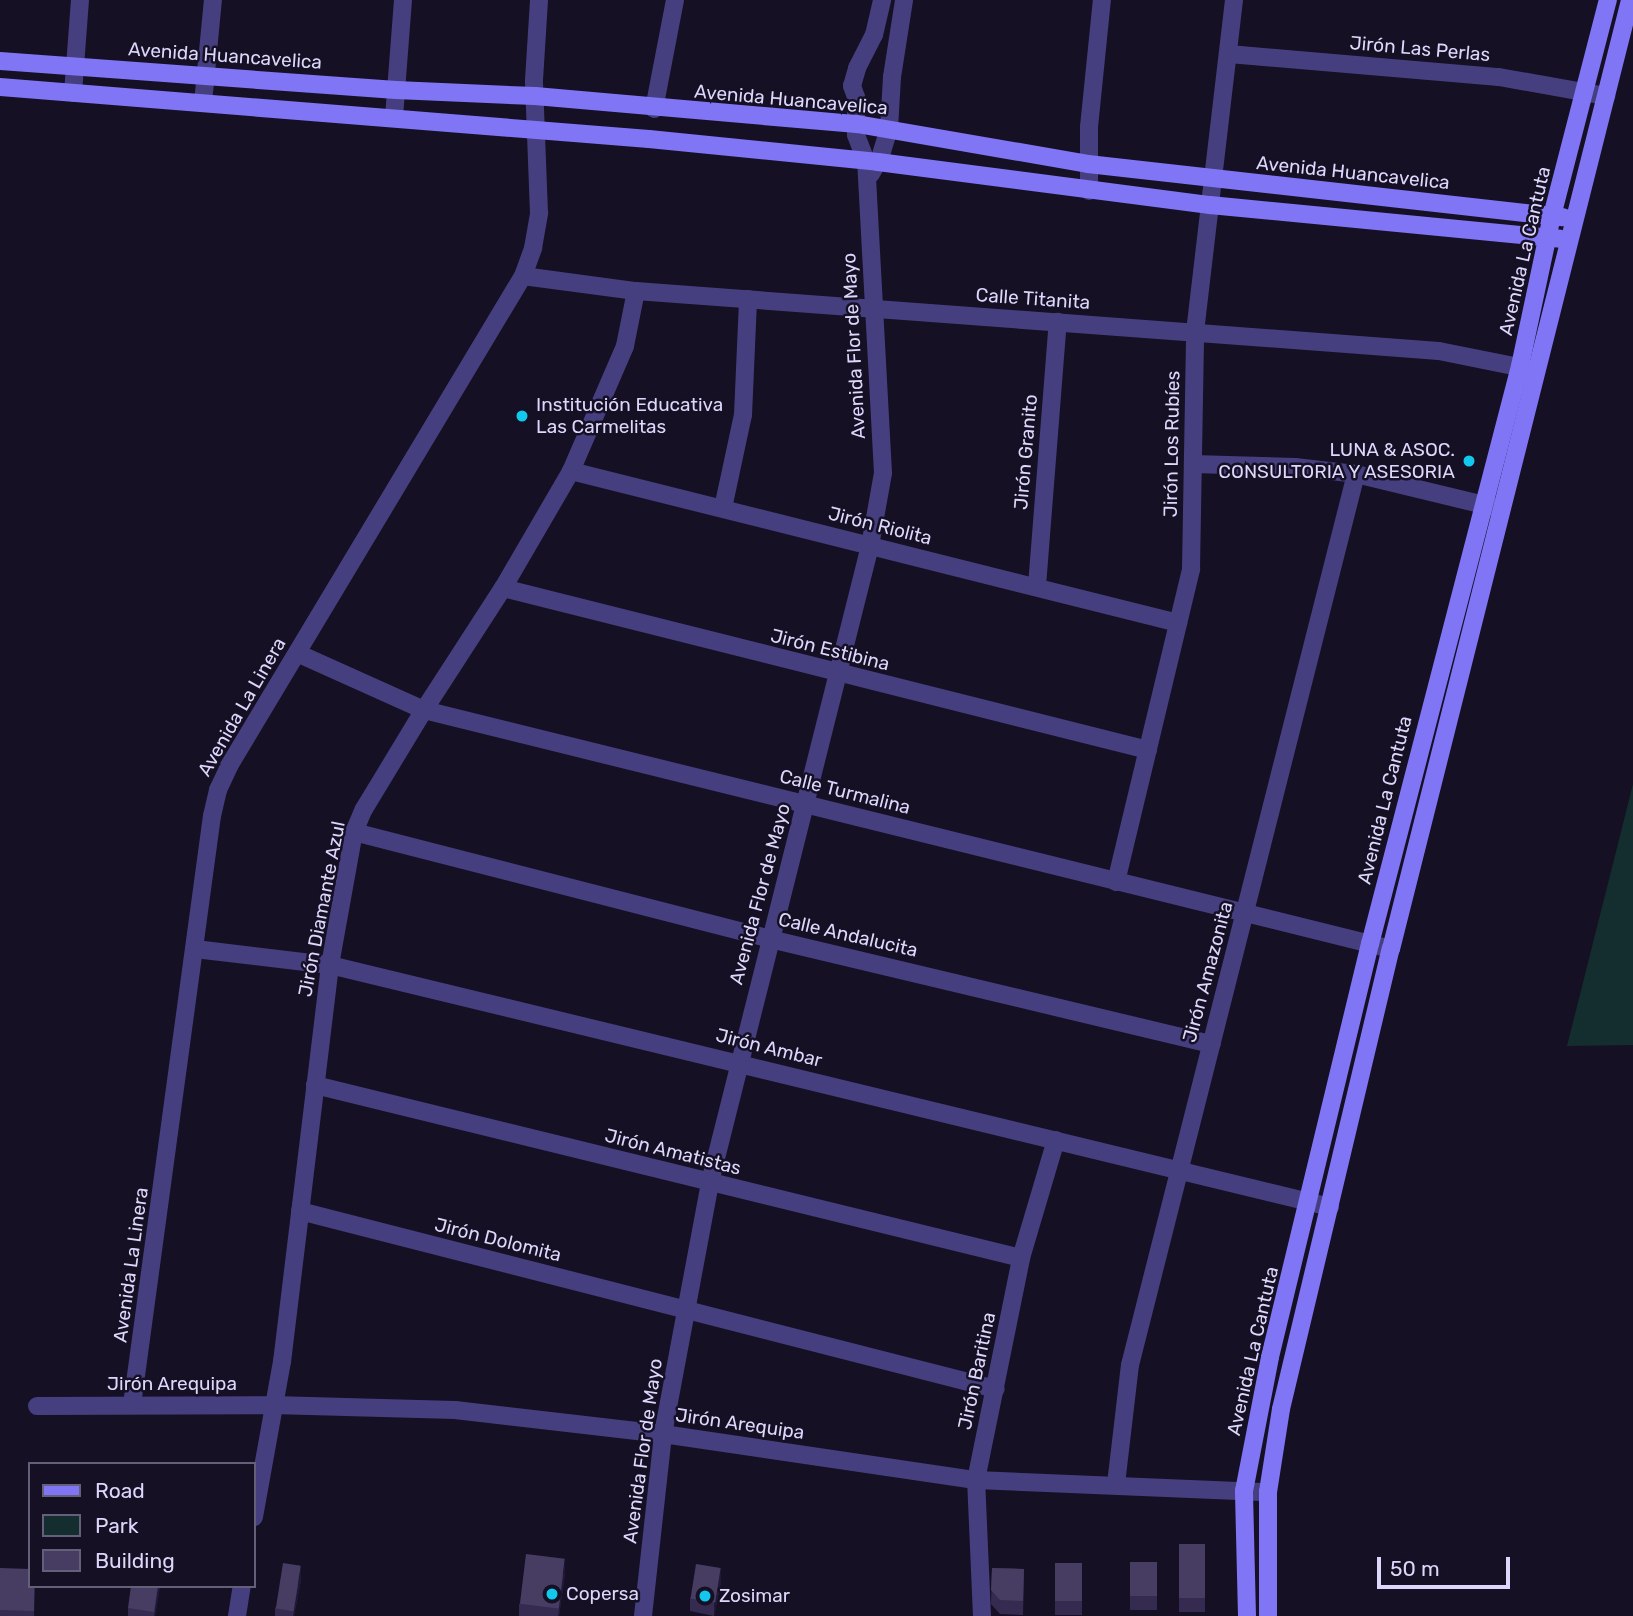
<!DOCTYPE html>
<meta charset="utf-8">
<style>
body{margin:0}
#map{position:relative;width:1633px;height:1616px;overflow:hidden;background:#151024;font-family:Rubik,sans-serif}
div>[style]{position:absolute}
.green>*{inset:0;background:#142d2e}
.minor>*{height:18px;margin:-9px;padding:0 9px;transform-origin:9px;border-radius:9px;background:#463f7f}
.secondary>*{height:18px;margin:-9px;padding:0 9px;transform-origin:9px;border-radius:9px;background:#8075f5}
.wall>*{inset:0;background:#352b51;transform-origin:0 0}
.shaded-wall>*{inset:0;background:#201837}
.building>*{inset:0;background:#473d63;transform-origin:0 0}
.dots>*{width:19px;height:19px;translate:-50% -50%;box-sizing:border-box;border:4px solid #151024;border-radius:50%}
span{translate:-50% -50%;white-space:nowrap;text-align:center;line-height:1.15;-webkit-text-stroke:5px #151024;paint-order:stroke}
.street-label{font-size:19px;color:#ddd7fc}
.poi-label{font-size:19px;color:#ddd7fc}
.left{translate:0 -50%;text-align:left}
.right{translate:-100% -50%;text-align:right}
.legend{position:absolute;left:28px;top:1462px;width:228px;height:126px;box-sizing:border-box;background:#151024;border:2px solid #65607a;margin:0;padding:9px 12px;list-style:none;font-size:21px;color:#ddd7fc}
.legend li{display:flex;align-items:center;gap:14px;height:35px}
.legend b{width:35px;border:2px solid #65607a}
.scale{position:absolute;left:1377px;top:1557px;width:133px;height:32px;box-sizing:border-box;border:4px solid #ddd7fc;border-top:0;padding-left:9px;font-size:21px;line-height:24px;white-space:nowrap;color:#ddd7fc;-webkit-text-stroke:5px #151024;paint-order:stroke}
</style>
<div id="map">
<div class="green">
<i style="clip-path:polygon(1633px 784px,1633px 1045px,1567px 1046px)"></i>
</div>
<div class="minor">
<i style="left:1229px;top:54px;width:271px;rotate:4.9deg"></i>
<i style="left:1499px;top:77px;width:109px;rotate:10.1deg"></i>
<i style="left:73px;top:93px;width:93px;rotate:-85.7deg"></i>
<i style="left:203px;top:103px;width:103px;rotate:-84.5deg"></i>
<i style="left:654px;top:109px;width:111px;rotate:-79.1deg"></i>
<i style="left:394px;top:117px;width:117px;rotate:-85.6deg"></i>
<i style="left:871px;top:174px;width:18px;rotate:-61deg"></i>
<i style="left:880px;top:158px;width:30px;rotate:-73deg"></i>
<i style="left:889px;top:129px;width:52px;rotate:-86.7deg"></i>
<i style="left:892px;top:77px;width:78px;rotate:-81.1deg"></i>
<i style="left:1089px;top:191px;width:64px;rotate:-90deg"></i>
<i style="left:1089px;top:127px;width:128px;rotate:-84.2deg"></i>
<i style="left:523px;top:276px;width:114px;rotate:7.6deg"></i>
<i style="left:636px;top:291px;width:805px;rotate:4.27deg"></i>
<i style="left:1439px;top:351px;width:96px;rotate:11.4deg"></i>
<i style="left:1193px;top:464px;width:102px;rotate:1.7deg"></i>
<i style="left:1295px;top:467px;width:61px;rotate:6.5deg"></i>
<i style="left:1356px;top:474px;width:145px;rotate:13.6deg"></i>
<i style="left:571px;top:471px;width:626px;rotate:14.06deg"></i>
<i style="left:723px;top:508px;width:95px;rotate:-77.9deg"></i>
<i style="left:743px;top:415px;width:116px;rotate:-87.5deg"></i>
<i style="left:1037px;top:586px;width:265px;rotate:-85.5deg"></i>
<i style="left:503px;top:588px;width:665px;rotate:14.1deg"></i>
<i style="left:297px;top:653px;width:139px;rotate:24.2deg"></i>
<i style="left:424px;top:710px;width:996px;rotate:13.88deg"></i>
<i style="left:354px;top:832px;width:430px;rotate:14.4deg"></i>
<i style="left:770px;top:939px;width:454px;rotate:13.4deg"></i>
<i style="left:1116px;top:882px;width:322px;rotate:-76.5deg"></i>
<i style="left:1191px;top:569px;width:237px;rotate:-89deg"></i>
<i style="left:1195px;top:332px;width:334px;rotate:-83.3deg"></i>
<i style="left:195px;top:949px;width:136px;rotate:6.8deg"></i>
<i style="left:330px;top:965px;width:1029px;rotate:13.6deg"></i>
<i style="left:315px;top:1085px;width:727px;rotate:13.77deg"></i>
<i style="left:300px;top:1211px;width:718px;rotate:14.35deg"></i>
<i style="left:132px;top:1405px;width:594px;rotate:-82.27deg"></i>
<i style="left:212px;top:816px;width:27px;rotate:-77deg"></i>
<i style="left:218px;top:790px;width:26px;rotate:-65deg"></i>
<i style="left:229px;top:766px;width:571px;rotate:-59.04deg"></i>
<i style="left:523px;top:276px;width:30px;rotate:-70deg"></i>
<i style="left:533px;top:248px;width:36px;rotate:-80deg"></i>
<i style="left:539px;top:213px;width:133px;rotate:-92.2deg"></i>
<i style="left:534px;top:80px;width:80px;rotate:-86.4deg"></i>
<i style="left:37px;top:1406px;width:236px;rotate:-0.2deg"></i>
<i style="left:273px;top:1405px;width:182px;rotate:1.6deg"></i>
<i style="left:455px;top:1410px;width:209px;rotate:6.6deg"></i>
<i style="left:663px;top:1434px;width:316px;rotate:8.4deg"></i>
<i style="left:976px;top:1480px;width:292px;rotate:2.4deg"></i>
<i style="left:1116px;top:1484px;width:120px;rotate:-83.3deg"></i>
<i style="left:1130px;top:1365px;width:919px;rotate:-75.77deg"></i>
<i style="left:254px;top:1517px;width:158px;rotate:-79.8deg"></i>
<i style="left:282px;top:1362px;width:400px;rotate:-83.1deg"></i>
<i style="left:330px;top:965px;width:135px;rotate:-79.8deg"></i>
<i style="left:354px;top:832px;width:25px;rotate:-67deg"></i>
<i style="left:364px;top:809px;width:116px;rotate:-58.8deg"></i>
<i style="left:424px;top:710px;width:145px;rotate:-57.1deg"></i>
<i style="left:503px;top:588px;width:135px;rotate:-59.8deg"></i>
<i style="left:571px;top:471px;width:136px;rotate:-66.6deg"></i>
<i style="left:625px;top:346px;width:56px;rotate:-78.7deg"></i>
<i style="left:237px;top:1616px;width:30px;rotate:-81deg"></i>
<i style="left:643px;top:1616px;width:183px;rotate:-83.7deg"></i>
<i style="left:663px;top:1434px;width:256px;rotate:-79.4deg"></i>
<i style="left:710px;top:1182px;width:656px;rotate:-75.88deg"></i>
<i style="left:870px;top:546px;width:74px;rotate:-79.9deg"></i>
<i style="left:883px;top:473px;width:312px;rotate:-93.1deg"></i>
<i style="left:866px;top:161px;width:28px;rotate:-111deg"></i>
<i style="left:856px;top:135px;width:38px;rotate:-90deg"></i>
<i style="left:856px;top:97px;width:12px;rotate:-110deg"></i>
<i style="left:852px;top:86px;width:19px;rotate:-74deg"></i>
<i style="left:857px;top:68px;width:37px;rotate:-63deg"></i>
<i style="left:874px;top:35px;width:36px;rotate:-77deg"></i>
<i style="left:982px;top:1616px;width:136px;rotate:-92.5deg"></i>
<i style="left:976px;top:1480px;width:227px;rotate:-78.5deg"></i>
<i style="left:1021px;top:1258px;width:123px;rotate:-73.5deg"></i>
</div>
<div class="secondary">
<i style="left:0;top:61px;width:397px;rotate:4.2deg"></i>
<i style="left:396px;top:90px;width:139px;rotate:2.5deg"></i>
<i style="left:535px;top:96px;width:323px;rotate:5deg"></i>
<i style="left:857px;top:124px;width:234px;rotate:9.8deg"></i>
<i style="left:1088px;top:164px;width:478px;rotate:6.4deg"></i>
<i style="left:0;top:87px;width:651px;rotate:4.58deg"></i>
<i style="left:649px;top:139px;width:230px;rotate:5.7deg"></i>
<i style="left:878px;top:162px;width:335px;rotate:7.4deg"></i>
<i style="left:1210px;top:205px;width:352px;rotate:5.5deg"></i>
<i style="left:1247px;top:1616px;width:125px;rotate:-91.4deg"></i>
<i style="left:1244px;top:1491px;width:136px;rotate:-79deg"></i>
<i style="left:1270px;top:1357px;width:425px;rotate:-76.4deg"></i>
<i style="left:1370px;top:944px;width:597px;rotate:-75.45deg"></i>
<i style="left:1520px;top:366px;width:153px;rotate:-78deg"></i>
<i style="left:1552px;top:216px;width:223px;rotate:-75.5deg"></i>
<i style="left:1268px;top:1616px;width:124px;rotate:-90deg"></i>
<i style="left:1268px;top:1492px;width:84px;rotate:-81.1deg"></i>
<i style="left:1281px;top:1409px;width:473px;rotate:-76.6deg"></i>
<i style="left:1391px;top:949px;width:979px;rotate:-75.86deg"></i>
</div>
<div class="wall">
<i style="left:1179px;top:1544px;width:26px;height:68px"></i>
<i style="left:1130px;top:1562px;width:27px;height:48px"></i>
<i style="left:1055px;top:1563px;width:27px;height:52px"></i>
<i style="clip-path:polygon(0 1568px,35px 1586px,34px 1616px,0 1616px)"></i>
<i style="clip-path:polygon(992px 1568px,1024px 1569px,1023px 1615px,1000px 1614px,991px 1604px)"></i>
<i style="clip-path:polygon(565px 1573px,559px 1616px,519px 1616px,519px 1604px)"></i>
<i style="clip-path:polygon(301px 1580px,294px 1616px,275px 1616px,275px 1608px)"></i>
<i style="clip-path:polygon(721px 1582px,714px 1616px,690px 1611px,690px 1598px)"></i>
<i style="clip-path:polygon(160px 1586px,155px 1616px,128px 1616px,128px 1608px)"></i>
</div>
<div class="shaded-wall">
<i style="clip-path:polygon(565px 1559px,565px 1573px,559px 1616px,558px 1616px)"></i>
<i style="clip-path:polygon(301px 1566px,301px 1580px,294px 1616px,293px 1616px)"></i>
<i style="clip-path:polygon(721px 1568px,721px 1582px,714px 1616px,714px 1602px)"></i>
<i style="clip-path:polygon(158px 1586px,160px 1586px,155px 1616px,154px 1616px)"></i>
</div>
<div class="building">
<i style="left:1179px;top:1544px;width:26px;height:54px"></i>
<i style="left:526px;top:1554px;width:39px;height:50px;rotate:7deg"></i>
<i style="left:1130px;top:1562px;width:27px;height:34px"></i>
<i style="left:283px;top:1563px;width:18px;height:46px;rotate:9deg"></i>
<i style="left:1055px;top:1563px;width:27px;height:38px"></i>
<i style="left:696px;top:1564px;width:25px;height:35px;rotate:9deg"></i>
<i style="clip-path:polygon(0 1568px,30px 1569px,30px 1586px,34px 1586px,34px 1611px,0 1610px)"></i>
<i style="clip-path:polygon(992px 1568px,1024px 1569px,1023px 1601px,1000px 1600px,991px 1590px)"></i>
<i style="clip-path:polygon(131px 1586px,158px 1586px,154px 1612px,128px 1608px)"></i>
</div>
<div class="dots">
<i style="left:522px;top:416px;background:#12c9ed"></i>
<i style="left:1469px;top:461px;background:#12c9ed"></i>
<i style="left:552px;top:1594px;background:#12c9ed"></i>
<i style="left:705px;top:1596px;background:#12c9ed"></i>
</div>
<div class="street-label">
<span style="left:1420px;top:49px;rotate:5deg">Jirón Las Perlas</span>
<span style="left:225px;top:56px;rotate:4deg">Avenida Huancavelica</span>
<span style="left:791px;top:100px;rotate:5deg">Avenida Huancavelica</span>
<span style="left:1353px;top:173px;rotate:6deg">Avenida Huancavelica</span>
<span style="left:1525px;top:251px;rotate:-77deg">Avenida La Cantuta</span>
<span style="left:1033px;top:299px;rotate:4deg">Calle Titanita</span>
<span style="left:854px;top:346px;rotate:-93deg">Avenida Flor de Mayo</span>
<span style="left:1172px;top:444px;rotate:-89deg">Jirón Los Rubíes</span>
<span style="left:1026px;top:452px;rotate:-85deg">Jirón Granito</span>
<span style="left:880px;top:526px;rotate:14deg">Jirón Riolita</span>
<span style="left:830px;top:650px;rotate:14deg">Jirón Estibina</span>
<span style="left:242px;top:707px;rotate:-60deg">Avenida La Linera</span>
<span style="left:845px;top:792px;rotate:14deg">Calle Turmalina</span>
<span style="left:1385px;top:800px;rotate:-76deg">Avenida La Cantuta</span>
<span style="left:760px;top:894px;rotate:-75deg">Avenida Flor de Mayo</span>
<span style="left:322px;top:909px;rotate:-79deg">Jirón Diamante Azul</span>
<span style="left:848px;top:935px;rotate:13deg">Calle Andalucita</span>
<span style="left:1208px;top:972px;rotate:-75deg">Jirón Amazonita</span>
<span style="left:769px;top:1048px;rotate:14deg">Jirón Ambar</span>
<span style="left:673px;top:1152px;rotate:14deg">Jirón Amatistas</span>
<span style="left:498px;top:1240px;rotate:14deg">Jirón Dolomita</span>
<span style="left:131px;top:1265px;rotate:-82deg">Avenida La Linera</span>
<span style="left:1253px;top:1351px;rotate:-77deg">Avenida La Cantuta</span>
<span style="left:977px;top:1371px;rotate:-78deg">Jirón Baritina</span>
<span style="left:172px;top:1384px">Jirón Arequipa</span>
<span style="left:740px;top:1424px;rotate:8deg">Jirón Arequipa</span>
<span style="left:643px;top:1451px;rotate:-82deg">Avenida Flor de Mayo</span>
</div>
<div class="poi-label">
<span class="left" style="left:536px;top:416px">Institución Educativa<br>Las Carmelitas</span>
<span class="right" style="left:1455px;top:461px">LUNA &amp; ASOC.<br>CONSULTORIA Y ASESORIA</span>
<span class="left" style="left:566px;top:1594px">Copersa</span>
<span class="left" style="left:719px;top:1596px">Zosimar</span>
</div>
<ul class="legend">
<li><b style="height:9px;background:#8075f5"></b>Road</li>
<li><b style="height:19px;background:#142d2e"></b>Park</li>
<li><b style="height:19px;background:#473d63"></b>Building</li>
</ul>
<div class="scale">50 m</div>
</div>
